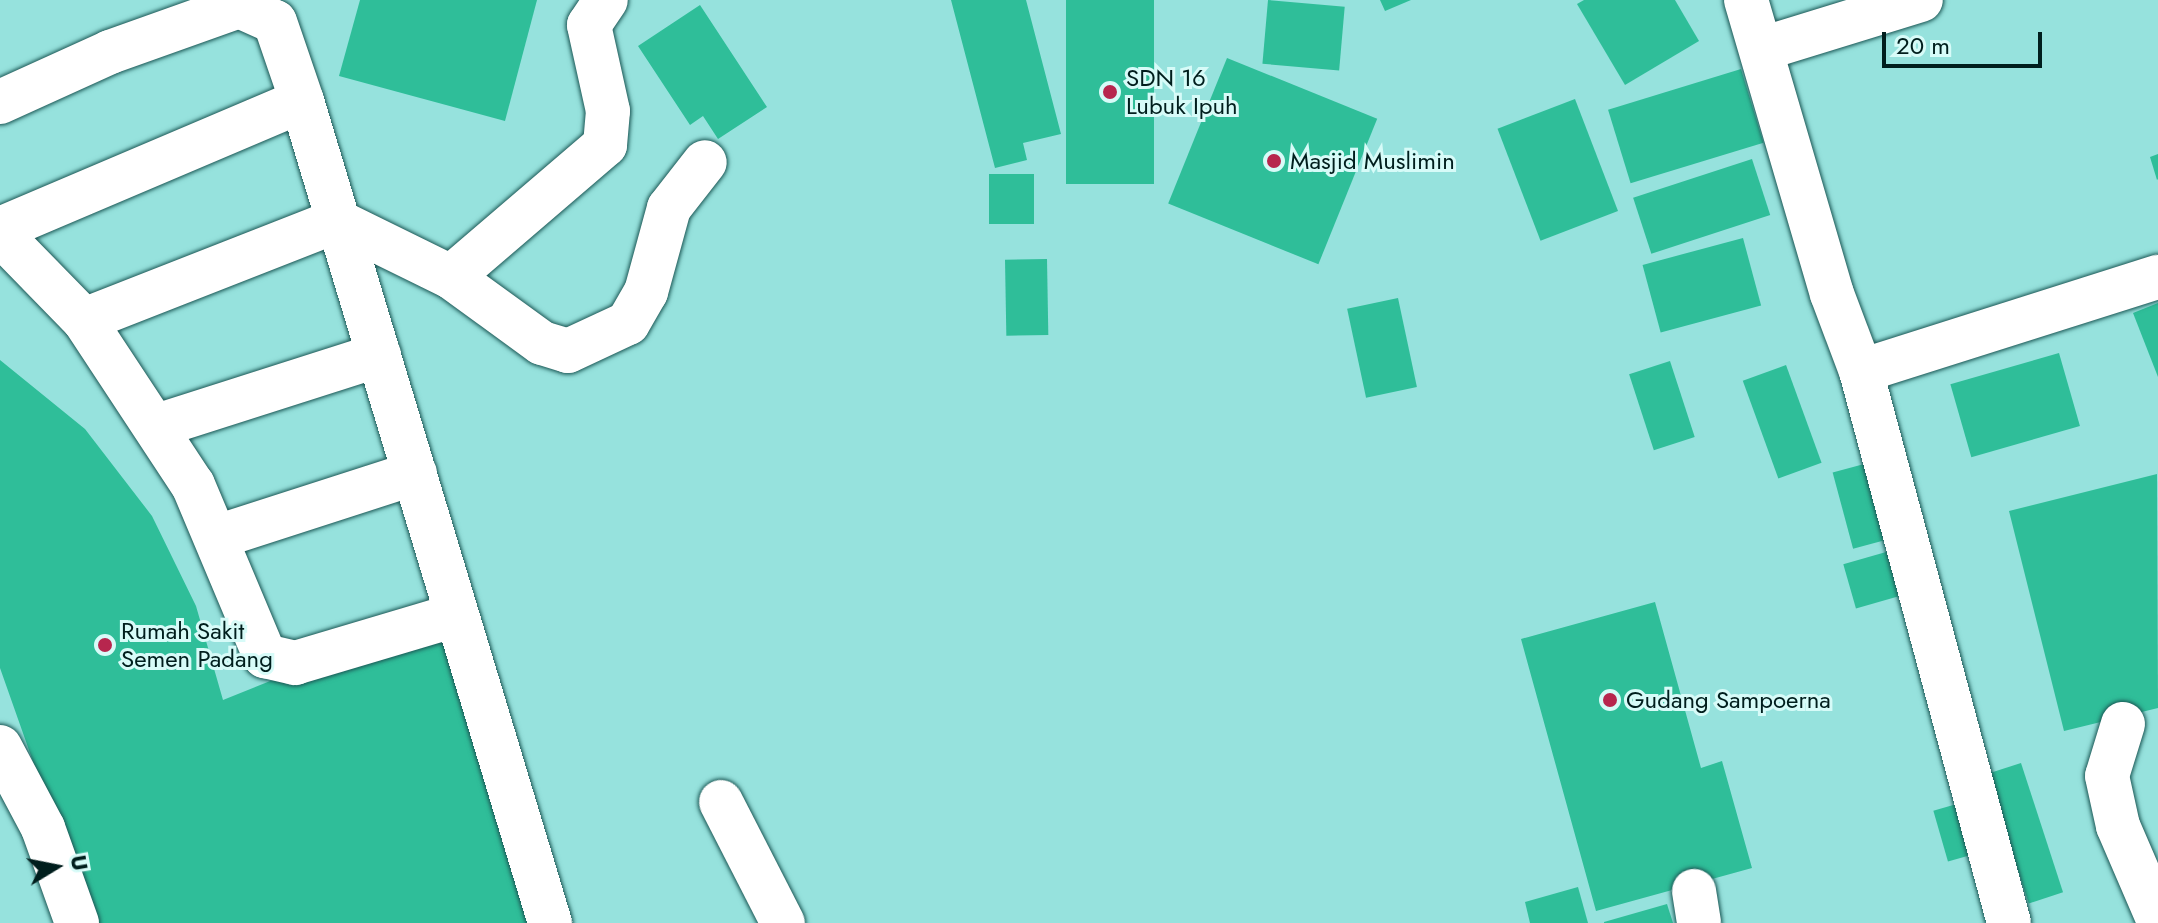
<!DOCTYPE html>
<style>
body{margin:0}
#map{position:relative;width:2158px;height:923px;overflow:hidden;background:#96e2dd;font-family:Jost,sans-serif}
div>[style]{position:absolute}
.building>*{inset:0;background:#2fbe99;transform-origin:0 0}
.roads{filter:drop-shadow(0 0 2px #1b5755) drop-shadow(0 0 2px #1b5755)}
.minor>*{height:44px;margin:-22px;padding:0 22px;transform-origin:22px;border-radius:22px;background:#fff}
.dots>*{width:22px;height:22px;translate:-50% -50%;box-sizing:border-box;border:4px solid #d7fbf8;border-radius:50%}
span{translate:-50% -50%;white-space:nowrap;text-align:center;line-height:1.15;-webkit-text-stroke:6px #d7fbf8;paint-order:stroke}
.poi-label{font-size:24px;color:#001e1d}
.left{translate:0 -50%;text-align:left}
.north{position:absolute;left:16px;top:827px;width:80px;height:80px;-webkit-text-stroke:6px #d7fbf8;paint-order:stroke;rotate:80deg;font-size:22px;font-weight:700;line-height:32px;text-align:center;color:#001e1d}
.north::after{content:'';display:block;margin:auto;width:28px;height:36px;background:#001e1d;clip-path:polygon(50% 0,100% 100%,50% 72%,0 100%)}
.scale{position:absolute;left:1882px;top:32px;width:160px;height:36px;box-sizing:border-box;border:4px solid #001e1d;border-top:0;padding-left:10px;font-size:24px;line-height:28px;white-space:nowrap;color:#001e1d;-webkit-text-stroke:6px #d7fbf8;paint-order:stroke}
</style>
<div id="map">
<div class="building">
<i style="clip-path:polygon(360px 0,537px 0,505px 121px,339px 76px)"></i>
<i style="clip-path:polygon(951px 0,1026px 0,1061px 134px,1023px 143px,1027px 160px,995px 168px)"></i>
<i style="left:1066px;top:0;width:88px;height:184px"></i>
<i style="left:1268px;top:0;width:77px;height:64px;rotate:5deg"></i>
<i style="clip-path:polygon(1380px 0,1411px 0,1385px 11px)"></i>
<i style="clip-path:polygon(1584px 0,1675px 0,1699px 41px,1625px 85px,1577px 4px)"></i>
<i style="clip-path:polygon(700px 5px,767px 107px,718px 139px,703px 116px,690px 125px,638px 46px)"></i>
<i style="left:1227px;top:58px;width:162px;height:157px;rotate:22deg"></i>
<i style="left:1741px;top:69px;width:77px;height:139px;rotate:73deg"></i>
<i style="left:1575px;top:99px;width:120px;height:83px;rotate:69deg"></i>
<i style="clip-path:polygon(2158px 154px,2158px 179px,2157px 180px,2150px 157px)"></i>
<i style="left:1752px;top:159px;width:59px;height:125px;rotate:72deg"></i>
<i style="left:989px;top:174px;width:45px;height:50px"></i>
<i style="left:1743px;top:238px;width:70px;height:104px;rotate:75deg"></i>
<i style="left:1047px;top:259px;width:76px;height:42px;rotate:89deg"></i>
<i style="left:1398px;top:298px;width:91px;height:52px;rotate:78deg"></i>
<i style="clip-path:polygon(2158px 303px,2158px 377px,2133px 313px)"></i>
<i style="left:2059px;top:353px;width:76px;height:113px;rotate:74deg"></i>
<i style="clip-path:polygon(0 360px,85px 429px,152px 516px,196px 606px,223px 700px,295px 671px,449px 629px,538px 923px,90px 923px,0 668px)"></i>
<i style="left:1670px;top:361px;width:80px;height:43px;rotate:72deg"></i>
<i style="left:1786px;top:365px;width:104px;height:46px;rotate:70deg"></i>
<i style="left:1879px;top:460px;width:79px;height:48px;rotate:75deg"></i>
<i style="clip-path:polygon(2157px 474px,2158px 708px,2064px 731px,2009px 511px)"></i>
<i style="left:1900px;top:548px;width:46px;height:59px;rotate:74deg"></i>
<i style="clip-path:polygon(1655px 602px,1701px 768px,1722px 761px,1752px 868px,1596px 911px,1521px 639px)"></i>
<i style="left:2021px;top:763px;width:136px;height:36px;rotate:72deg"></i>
<i style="left:1967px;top:801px;width:53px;height:35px;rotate:74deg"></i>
<i style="clip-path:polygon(1578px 887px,1588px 923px,1530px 923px,1525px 902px)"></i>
<i style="clip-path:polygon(1667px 904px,1673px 923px,1604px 923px,1604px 922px)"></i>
</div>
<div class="roads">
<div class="minor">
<i style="left:1746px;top:0;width:306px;rotate:73.7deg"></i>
<i style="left:1832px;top:294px;width:82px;rotate:69.4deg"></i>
<i style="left:1861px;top:371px;width:571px;rotate:74.99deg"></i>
<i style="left:1765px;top:48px;width:163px;rotate:-17.1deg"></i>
<i style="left:0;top:102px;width:121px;rotate:-24.4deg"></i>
<i style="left:110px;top:52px;width:137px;rotate:-19.6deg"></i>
<i style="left:239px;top:6px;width:39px;rotate:24deg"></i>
<i style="left:275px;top:22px;width:83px;rotate:71.1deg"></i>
<i style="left:0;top:229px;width:328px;rotate:-23deg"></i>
<i style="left:302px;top:101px;width:859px;rotate:73.21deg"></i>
<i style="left:0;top:234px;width:120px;rotate:45.7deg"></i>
<i style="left:84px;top:320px;width:272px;rotate:-21.4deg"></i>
<i style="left:337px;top:221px;width:127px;rotate:26.2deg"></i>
<i style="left:451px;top:277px;width:112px;rotate:36deg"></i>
<i style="left:542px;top:343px;width:27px;rotate:17deg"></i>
<i style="left:568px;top:351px;width:66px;rotate:-25deg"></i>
<i style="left:628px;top:323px;width:36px;rotate:-60deg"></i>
<i style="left:646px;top:292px;width:87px;rotate:-74.7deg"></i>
<i style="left:669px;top:208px;width:58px;rotate:-52deg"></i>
<i style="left:451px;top:277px;width:203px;rotate:-40.6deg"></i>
<i style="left:605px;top:145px;width:34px;rotate:-85deg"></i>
<i style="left:608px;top:111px;width:88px;rotate:-102.5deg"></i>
<i style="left:589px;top:25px;width:30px;rotate:-56deg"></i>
<i style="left:84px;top:320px;width:198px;rotate:56.6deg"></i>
<i style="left:193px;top:485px;width:186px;rotate:67.2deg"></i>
<i style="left:265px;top:656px;width:31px;rotate:13deg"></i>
<i style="left:295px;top:663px;width:168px;rotate:-16.6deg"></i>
<i style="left:1861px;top:371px;width:312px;rotate:-17.6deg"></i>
<i style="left:160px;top:425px;width:230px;rotate:-17.7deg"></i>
<i style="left:217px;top:537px;width:208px;rotate:-17.9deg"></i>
<i style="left:2123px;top:724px;width:54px;rotate:107.1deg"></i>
<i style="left:2107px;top:776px;width:51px;rotate:77.6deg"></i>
<i style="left:2118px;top:826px;width:101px;rotate:66.7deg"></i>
<i style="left:0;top:747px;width:92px;rotate:62deg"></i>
<i style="left:43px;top:828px;width:101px;rotate:70.3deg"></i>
<i style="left:721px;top:802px;width:136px;rotate:62.9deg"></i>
<i style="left:1694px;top:891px;width:32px;rotate:81deg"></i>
</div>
</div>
<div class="dots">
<i style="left:1110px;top:92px;background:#b7264e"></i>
<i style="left:1274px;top:161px;background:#b7264e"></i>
<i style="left:105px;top:645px;background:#b7264e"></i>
<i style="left:1610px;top:700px;background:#b7264e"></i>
</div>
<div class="poi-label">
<span class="left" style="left:1126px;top:92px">SDN 16<br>Lubuk Ipuh</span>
<span class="left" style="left:1290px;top:161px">Masjid Muslimin</span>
<span class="left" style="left:121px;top:645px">Rumah Sakit<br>Semen Padang</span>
<span class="left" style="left:1626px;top:700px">Gudang Sampoerna</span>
</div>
<div class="north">U</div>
<div class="scale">20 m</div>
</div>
